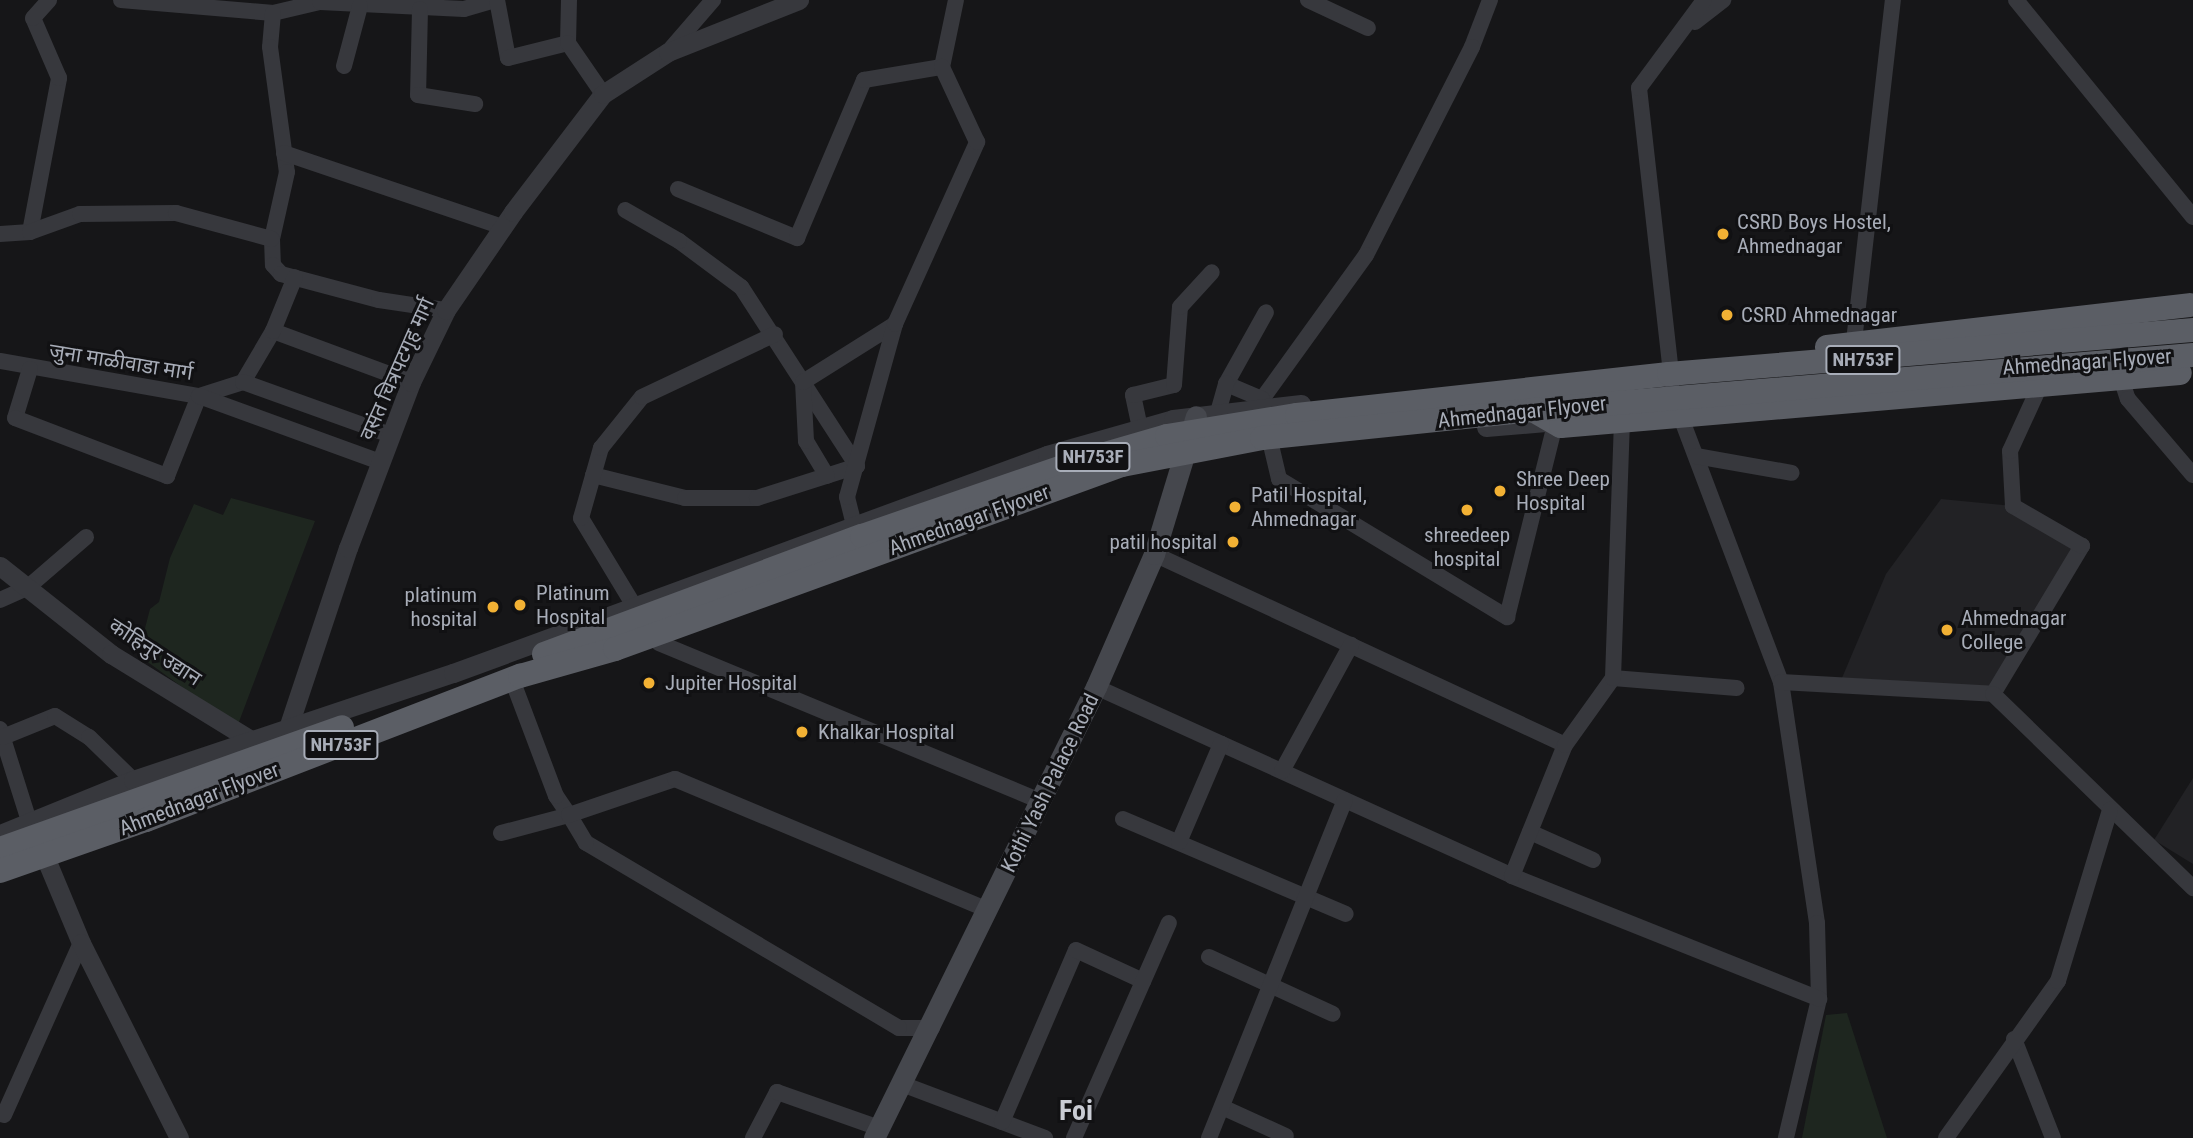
<!DOCTYPE html>
<meta charset="utf-8">
<style>
body{margin:0}
#map{position:relative;width:2193px;height:1138px;overflow:hidden;background:#161618;font-family:"Roboto Condensed","Noto Sans Devanagari",sans-serif}
div>[style]{position:absolute}
.built>*{inset:0;background:#222225}
.green>*{inset:0;background:#1e261f}
.minor>*{height:16px;margin:-8px;padding:0 8px;transform-origin:8px;border-radius:8px;background:#37383d}
.tertiary>*{height:19px;margin:-9.5px;padding:0 9.5px;transform-origin:9.5px;border-radius:9.5px;background:#37383d}
.secondary>*{height:21px;margin:-10.5px;padding:0 10.5px;transform-origin:10.5px;border-radius:10.5px;background:#45474d}
.trunk-bridge>*{height:24px;margin:-12px;padding:0 12px;transform-origin:12px;border-radius:12px;background:#5b5e65}
.dots>*{width:19px;height:19px;translate:-50% -50%;box-sizing:border-box;border:4px solid #111113;border-radius:50%}
span{translate:-50% -50%;white-space:nowrap;text-align:center;line-height:1.15;-webkit-text-stroke:6px #111113;paint-order:stroke}
.shield-label span{padding:2px 5px;background:#111113;border:2px solid;border-radius:5px;-webkit-text-stroke-width:0}
.shield-label{font-size:19px;color:#a8adb8;font-weight:700}
.poi-label{font-size:21px;color:#a8adb8}
.left{translate:0 -50%;text-align:left}
.right{translate:-100% -50%;text-align:right}
.street-label{font-size:21px;color:#a8adb8}
.district-label{font-size:28px;color:#c9ccd4;font-weight:700}
</style>
<div id="map">
<div class="built">
<i style="clip-path:polygon(1941px 499px,2013px 506px,2082px 546px,1993px 694px,1839px 685px,1886px 574px)"></i>
<i style="clip-path:polygon(2193px 778px,2193px 864px,2154px 840px)"></i>
</div>
<div class="green">
<i style="clip-path:polygon(231px 498px,315px 521px,237px 727px,138px 655px,150px 609px,159px 602px,170px 558px,194px 504px,223px 515px)"></i>
<i style="clip-path:polygon(1847px 1013px,1887px 1138px,1802px 1138px,1826px 1015px)"></i>
</div>
<div class="minor">
<i style="left:121px;top:0;width:153px;rotate:4.9deg"></i>
<i style="left:273px;top:13px;width:48px;rotate:-13.2deg"></i>
<i style="left:320px;top:2px;width:144px;rotate:2.8deg"></i>
<i style="left:464px;top:9px;width:33px;rotate:-16deg"></i>
<i style="left:497px;top:0;width:59px;rotate:79.3deg"></i>
<i style="left:508px;top:58px;width:62px;rotate:-14deg"></i>
<i style="left:569px;top:0;width:43px;rotate:91.3deg"></i>
<i style="left:568px;top:43px;width:62px;rotate:55.5deg"></i>
<i style="left:1308px;top:0;width:66px;rotate:25deg"></i>
<i style="left:1490px;top:0;width:50px;rotate:111deg"></i>
<i style="left:1472px;top:47px;width:233px;rotate:117deg"></i>
<i style="left:1366px;top:255px;width:178px;rotate:125.8deg"></i>
<i style="left:1262px;top:399px;width:8px;rotate:90deg"></i>
<i style="left:1262px;top:407px;width:74px;rotate:76.7deg"></i>
<i style="left:1279px;top:479px;width:267px;rotate:31.2deg"></i>
<i style="left:1507px;top:617px;width:202px;rotate:-76deg"></i>
<i style="left:2016px;top:0;width:280px;rotate:50.8deg"></i>
<i style="left:420px;top:9px;width:86px;rotate:91.3deg"></i>
<i style="left:418px;top:95px;width:58px;rotate:9deg"></i>
<i style="left:273px;top:13px;width:34px;rotate:95deg"></i>
<i style="left:270px;top:47px;width:126px;rotate:82.3deg"></i>
<i style="left:287px;top:172px;width:69px;rotate:102.6deg"></i>
<i style="left:272px;top:239px;width:26px;rotate:88deg"></i>
<i style="left:273px;top:265px;width:12px;rotate:48deg"></i>
<i style="left:281px;top:274px;width:101px;rotate:14.9deg"></i>
<i style="left:379px;top:300px;width:68px;rotate:8.5deg"></i>
<i style="left:1695px;top:22px;width:36px;rotate:-38deg"></i>
<i style="left:668px;top:52px;width:69px;rotate:-49.1deg"></i>
<i style="left:344px;top:66px;width:62px;rotate:-75.1deg"></i>
<i style="left:284px;top:153px;width:230px;rotate:18.7deg"></i>
<i style="left:678px;top:189px;width:129px;rotate:22.4deg"></i>
<i style="left:797px;top:238px;width:172px;rotate:-67deg"></i>
<i style="left:864px;top:80px;width:79px;rotate:-9.5deg"></i>
<i style="left:942px;top:67px;width:68px;rotate:-78.2deg"></i>
<i style="left:30px;top:232px;width:157px;rotate:-79.3deg"></i>
<i style="left:59px;top:78px;width:65px;rotate:-113.4deg"></i>
<i style="left:33px;top:18px;width:24px;rotate:-48deg"></i>
<i style="left:0;top:234px;width:30px;rotate:-4deg"></i>
<i style="left:30px;top:232px;width:53px;rotate:-19.8deg"></i>
<i style="left:80px;top:214px;width:96px;rotate:-0.6deg"></i>
<i style="left:176px;top:213px;width:99px;rotate:15.2deg"></i>
<i style="left:273px;top:331px;width:147px;rotate:20.3deg"></i>
<i style="left:1853px;top:350px;width:352px;rotate:-83.5deg"></i>
<i style="left:0;top:361px;width:202px;rotate:10deg"></i>
<i style="left:199px;top:396px;width:46px;rotate:-17.7deg"></i>
<i style="left:243px;top:382px;width:59px;rotate:-59.5deg"></i>
<i style="left:273px;top:331px;width:58px;rotate:-67.8deg"></i>
<i style="left:30px;top:369px;width:51px;rotate:107deg"></i>
<i style="left:15px;top:418px;width:163px;rotate:20.9deg"></i>
<i style="left:167px;top:476px;width:86px;rotate:-68.2deg"></i>
<i style="left:199px;top:396px;width:193px;rotate:20deg"></i>
<i style="left:2119px;top:372px;width:28px;rotate:72deg"></i>
<i style="left:2128px;top:399px;width:100px;rotate:49.5deg"></i>
<i style="left:243px;top:382px;width:156px;rotate:19.8deg"></i>
<i style="left:1672px;top:382px;width:296px;rotate:-96.4deg"></i>
<i style="left:1639px;top:88px;width:109px;rotate:-53.5deg"></i>
<i style="left:1262px;top:399px;width:39px;rotate:-157deg"></i>
<i style="left:1226px;top:384px;width:82px;rotate:-60.9deg"></i>
<i style="left:1677px;top:407px;width:294px;rotate:69.3deg"></i>
<i style="left:1781px;top:682px;width:244px;rotate:81.5deg"></i>
<i style="left:1817px;top:923px;width:76px;rotate:88.5deg"></i>
<i style="left:1819px;top:999px;width:143px;rotate:103.4deg"></i>
<i style="left:1215px;top:423px;width:41px;rotate:-74.2deg"></i>
<i style="left:1140px;top:428px;width:34px;rotate:-102deg"></i>
<i style="left:1133px;top:395px;width:42px;rotate:-13.7deg"></i>
<i style="left:1174px;top:385px;width:78px;rotate:-85.6deg"></i>
<i style="left:1180px;top:307px;width:47px;rotate:-47.6deg"></i>
<i style="left:1696px;top:456px;width:97px;rotate:10deg"></i>
<i style="left:593px;top:475px;width:95px;rotate:14deg"></i>
<i style="left:685px;top:498px;width:72px"></i>
<i style="left:757px;top:498px;width:105px;rotate:-17.7deg"></i>
<i style="left:857px;top:466px;width:213px;rotate:-122.9deg"></i>
<i style="left:741px;top:287px;width:77px;rotate:-143.4deg"></i>
<i style="left:679px;top:241px;width:62px;rotate:-150.1deg"></i>
<i style="left:827px;top:476px;width:41px;rotate:-121deg"></i>
<i style="left:806px;top:441px;width:59px;rotate:-92.9deg"></i>
<i style="left:803px;top:382px;width:109px;rotate:-32.2deg"></i>
<i style="left:854px;top:525px;width:29px;rotate:-104deg"></i>
<i style="left:847px;top:497px;width:180px;rotate:-74.5deg"></i>
<i style="left:895px;top:324px;width:200px;rotate:-65.7deg"></i>
<i style="left:977px;top:142px;width:83px;rotate:-115deg"></i>
<i style="left:1154px;top:554px;width:453px;rotate:24.9deg"></i>
<i style="left:0;top:600px;width:30px;rotate:-24deg"></i>
<i style="left:27px;top:588px;width:78px;rotate:-40.8deg"></i>
<i style="left:633px;top:604px;width:100px;rotate:-121.2deg"></i>
<i style="left:581px;top:518px;width:73px;rotate:-74.1deg"></i>
<i style="left:601px;top:448px;width:65px;rotate:-51.2deg"></i>
<i style="left:642px;top:397px;width:147px;rotate:-25.3deg"></i>
<i style="left:659px;top:643px;width:413px;rotate:22.5deg"></i>
<i style="left:1613px;top:678px;width:124px;rotate:4.6deg"></i>
<i style="left:1781px;top:682px;width:212px;rotate:3.2deg"></i>
<i style="left:1993px;top:694px;width:173px;rotate:-59deg"></i>
<i style="left:2082px;top:546px;width:80px;rotate:-149.9deg"></i>
<i style="left:2013px;top:506px;width:55px;rotate:-93.1deg"></i>
<i style="left:2010px;top:451px;width:79px;rotate:-65.4deg"></i>
<i style="left:1096px;top:687px;width:457px;rotate:24.4deg"></i>
<i style="left:1512px;top:876px;width:331px;rotate:21.8deg"></i>
<i style="left:1993px;top:694px;width:279px;rotate:44.1deg"></i>
<i style="left:0;top:729px;width:100px;rotate:72.5deg"></i>
<i style="left:3px;top:737px;width:56px;rotate:-22deg"></i>
<i style="left:55px;top:716px;width:40px;rotate:32deg"></i>
<i style="left:89px;top:737px;width:62px;rotate:44.3deg"></i>
<i style="left:1282px;top:771px;width:144px;rotate:-61.3deg"></i>
<i style="left:1123px;top:819px;width:242px;rotate:23.1deg"></i>
<i style="left:1530px;top:832px;width:69px;rotate:24deg"></i>
<i style="left:501px;top:833px;width:70px;rotate:-14.8deg"></i>
<i style="left:569px;top:815px;width:23px;rotate:-124deg"></i>
<i style="left:556px;top:796px;width:113px;rotate:-110.7deg"></i>
<i style="left:1179px;top:842px;width:107px;rotate:-66.8deg"></i>
<i style="left:1512px;top:876px;width:141px;rotate:-68deg"></i>
<i style="left:1565px;top:745px;width:82px;rotate:-54.4deg"></i>
<i style="left:1613px;top:678px;width:262px;rotate:-88deg"></i>
<i style="left:1209px;top:957px;width:136px;rotate:24.7deg"></i>
<i style="left:932px;top:1028px;width:33px;rotate:180deg"></i>
<i style="left:899px;top:1028px;width:364px;rotate:-149.4deg"></i>
<i style="left:586px;top:843px;width:33px;rotate:-121deg"></i>
<i style="left:569px;top:815px;width:112px;rotate:-18.8deg"></i>
<i style="left:675px;top:779px;width:339px;rotate:22.7deg"></i>
<i style="left:2014px;top:1039px;width:106px;rotate:68.5deg"></i>
<i style="left:902px;top:1084px;width:153px;rotate:20.7deg"></i>
<i style="left:1222px;top:1107px;width:70px;rotate:24.4deg"></i>
<i style="left:4px;top:1115px;width:188px;rotate:-65.9deg"></i>
<i style="left:1002px;top:1122px;width:187px;rotate:-66.7deg"></i>
<i style="left:1076px;top:950px;width:74px;rotate:24.8deg"></i>
<i style="left:753px;top:1138px;width:52px;rotate:-62.4deg"></i>
<i style="left:777px;top:1092px;width:108px;rotate:19.4deg"></i>
<i style="left:1074px;top:1138px;width:235px;rotate:-66.2deg"></i>
<i style="left:1209px;top:1138px;width:364px;rotate:-68.1deg"></i>
<i style="left:1946px;top:1138px;width:193px;rotate:-54.5deg"></i>
<i style="left:2058px;top:981px;width:179px;rotate:-73.1deg"></i>
</div>
<div class="tertiary">
<i style="left:1486px;top:427px;width:71px;rotate:-4.8deg"></i>
<i style="left:0;top:566px;width:142px;rotate:38.4deg"></i>
<i style="left:111px;top:654px;width:168px;rotate:31.6deg"></i>
<i style="left:254px;top:742px;width:8px;rotate:67deg"></i>
<i style="left:290px;top:734px;width:6px;rotate:-108deg"></i>
<i style="left:288px;top:728px;width:190px;rotate:-71.6deg"></i>
<i style="left:348px;top:548px;width:178px;rotate:-69.2deg"></i>
<i style="left:411px;top:382px;width:80px;rotate:-64.1deg"></i>
<i style="left:446px;top:310px;width:119px;rotate:-55.6deg"></i>
<i style="left:513px;top:212px;width:148px;rotate:-52.7deg"></i>
<i style="left:603px;top:94px;width:77px;rotate:-32.9deg"></i>
<i style="left:668px;top:52px;width:141px;rotate:-21.7deg"></i>
<i style="left:0;top:834px;width:144px;rotate:-22.1deg"></i>
<i style="left:133px;top:780px;width:337px;rotate:-18.5deg"></i>
<i style="left:453px;top:673px;width:633px;rotate:-20.15deg"></i>
<i style="left:1047px;top:455px;width:131px;rotate:-15.9deg"></i>
<i style="left:1173px;top:419px;width:129px;rotate:-6.7deg"></i>
<i style="left:48px;top:864px;width:86px;rotate:67.3deg"></i>
<i style="left:81px;top:943px;width:218px;rotate:63.3deg"></i>
</div>
<div class="secondary">
<i style="left:874px;top:1138px;width:503px;rotate:-63.79deg"></i>
<i style="left:1096px;top:687px;width:145px;rotate:-66.4deg"></i>
<i style="left:1154px;top:554px;width:144px;rotate:-73.1deg"></i>
</div>
<div class="trunk-bridge">
<i style="left:1827px;top:347px;width:365px;rotate:-6.6deg"></i>
<i style="left:1533px;top:410px;width:32px;rotate:30deg"></i>
<i style="left:1561px;top:426px;width:621px;rotate:-4.89deg"></i>
<i style="left:544px;top:654px;width:339px;rotate:-20.4deg"></i>
<i style="left:862px;top:536px;width:224px;rotate:-19deg"></i>
<i style="left:1074px;top:463px;width:97px;rotate:-16.2deg"></i>
<i style="left:1167px;top:436px;width:132px;rotate:-9.2deg"></i>
<i style="left:1297px;top:415px;width:374px;rotate:-6.3deg"></i>
<i style="left:1669px;top:374px;width:526px;rotate:-4.8deg"></i>
<i style="left:0;top:849px;width:363px;rotate:-19.6deg"></i>
<i style="left:0;top:871px;width:155px;rotate:-19.3deg"></i>
<i style="left:146px;top:820px;width:401px;rotate:-21.1deg"></i>
<i style="left:520px;top:676px;width:99px;rotate:-15.9deg"></i>
<i style="left:615px;top:649px;width:539px;rotate:-19.95deg"></i>
<i style="left:1122px;top:465px;width:143px;rotate:-10.9deg"></i>
<i style="left:1262px;top:438px;width:271px;rotate:-5.9deg"></i>
<i style="left:1532px;top:410px;width:663px;rotate:-4.76deg"></i>
</div>
<div class="dots">
<i style="left:1723px;top:234px;background:#f2b134"></i>
<i style="left:1727px;top:315px;background:#f2b134"></i>
<i style="left:1500px;top:491px;background:#f2b134"></i>
<i style="left:1235px;top:507px;background:#f2b134"></i>
<i style="left:1467px;top:510px;background:#f2b134"></i>
<i style="left:1233px;top:542px;background:#f2b134"></i>
<i style="left:520px;top:605px;background:#f2b134"></i>
<i style="left:493px;top:607px;background:#f2b134"></i>
<i style="left:1947px;top:630px;background:#f2b134"></i>
<i style="left:649px;top:683px;background:#f2b134"></i>
<i style="left:802px;top:732px;background:#f2b134"></i>
</div>
<div class="shield-label">
<span style="left:1863px;top:360px">NH753F</span>
<span style="left:1093px;top:457px">NH753F</span>
<span style="left:341px;top:745px">NH753F</span>
</div>
<div class="poi-label">
<span class="left" style="left:1737px;top:234px">CSRD Boys Hostel,<br>Ahmednagar</span>
<span class="left" style="left:1741px;top:315px">CSRD Ahmednagar</span>
<span class="left" style="left:1516px;top:491px">Shree Deep<br>Hospital</span>
<span class="left" style="left:1251px;top:507px">Patil Hospital,<br>Ahmednagar</span>
<span style="left:1467px;top:547px">shreedeep<br>hospital</span>
<span class="right" style="left:1217px;top:542px">patil hospital</span>
<span class="left" style="left:536px;top:605px">Platinum<br>Hospital</span>
<span class="right" style="left:477px;top:607px">platinum<br>hospital</span>
<span class="left" style="left:1961px;top:630px">Ahmednagar<br>College</span>
<span class="left" style="left:665px;top:683px">Jupiter Hospital</span>
<span class="left" style="left:818px;top:732px">Khalkar Hospital</span>
</div>
<div class="street-label">
<span style="left:121px;top:362px;rotate:9deg">जुना माळीवाडा मार्ग</span>
<span style="left:2087px;top:362px;rotate:-4deg">Ahmednagar Flyover</span>
<span style="left:397px;top:369px;rotate:-66deg">वसंत चित्रपटगृह मार्ग</span>
<span style="left:1522px;top:412px;rotate:-6deg">Ahmednagar Flyover</span>
<span style="left:969px;top:520px;rotate:-20deg">Ahmednagar Flyover</span>
<span style="left:155px;top:652px;rotate:33deg">कोहिनुर उद्यान</span>
<span style="left:1050px;top:783px;rotate:-64deg">Kothi Yash Palace Road</span>
<span style="left:199px;top:799px;rotate:-21deg">Ahmednagar Flyover</span>
</div>
<div class="district-label">
<span style="left:1076px;top:1111px">Foi</span>
</div>
</div>
